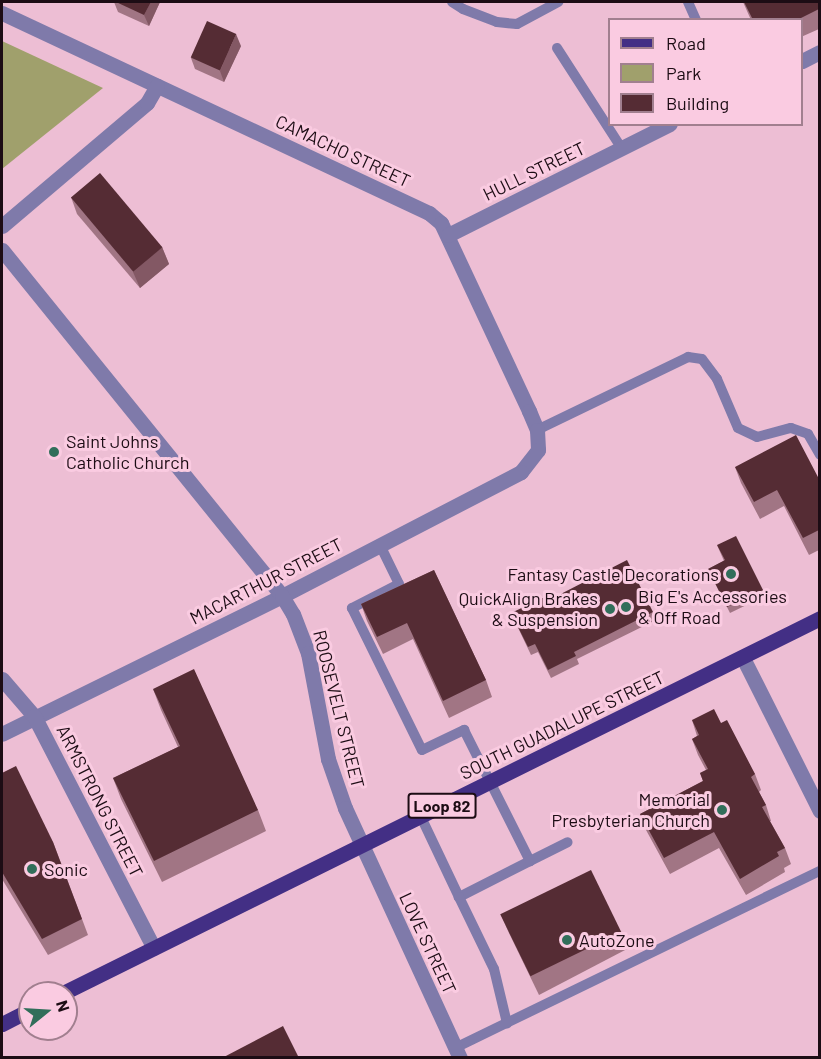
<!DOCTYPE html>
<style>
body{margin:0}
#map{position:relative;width:821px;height:1059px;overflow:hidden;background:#edbed4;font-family:Barlow,sans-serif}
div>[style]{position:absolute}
.green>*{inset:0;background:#a0a06c}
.service>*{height:10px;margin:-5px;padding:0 5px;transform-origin:5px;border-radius:5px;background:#7f7aaa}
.minor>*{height:15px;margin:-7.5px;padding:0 7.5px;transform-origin:7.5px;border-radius:7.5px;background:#7f7aaa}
.primary>*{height:15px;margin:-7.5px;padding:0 7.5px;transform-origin:7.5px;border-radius:7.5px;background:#432f85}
.wall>*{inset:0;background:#a17584}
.shaded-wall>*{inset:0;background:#835864}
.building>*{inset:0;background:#552c34;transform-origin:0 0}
.dots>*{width:16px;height:16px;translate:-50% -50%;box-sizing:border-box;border:3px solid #facbe1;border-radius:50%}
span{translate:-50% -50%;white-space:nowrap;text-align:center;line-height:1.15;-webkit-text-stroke:6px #facbe1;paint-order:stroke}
.shield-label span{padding:2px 4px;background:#facbe1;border:2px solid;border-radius:4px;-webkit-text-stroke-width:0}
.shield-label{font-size:16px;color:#1c0c14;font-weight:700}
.street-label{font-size:18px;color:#1c0c14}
.poi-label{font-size:18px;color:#1c0c14}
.left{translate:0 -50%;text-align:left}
.right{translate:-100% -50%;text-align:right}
.frame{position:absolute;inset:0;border:3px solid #1c0c14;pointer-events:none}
.legend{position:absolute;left:608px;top:18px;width:195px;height:108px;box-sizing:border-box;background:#facbe1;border:2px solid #a17f8f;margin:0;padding:8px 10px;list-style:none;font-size:18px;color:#1c0c14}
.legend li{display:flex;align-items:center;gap:12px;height:30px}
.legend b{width:30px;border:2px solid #a17f8f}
.north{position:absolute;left:18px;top:981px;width:60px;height:60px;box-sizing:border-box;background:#facbe1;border:2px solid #a17f8f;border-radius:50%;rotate:72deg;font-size:16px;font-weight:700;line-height:24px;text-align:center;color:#1c0c14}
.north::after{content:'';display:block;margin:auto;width:21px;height:27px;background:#316e5a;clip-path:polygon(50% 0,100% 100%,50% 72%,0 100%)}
</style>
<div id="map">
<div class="green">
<i style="clip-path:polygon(2px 41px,103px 88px,2px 169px)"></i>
</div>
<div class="service">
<i style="left:452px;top:2px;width:13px;rotate:32deg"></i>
<i style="left:463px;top:9px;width:36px;rotate:21deg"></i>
<i style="left:497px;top:22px;width:20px;rotate:6deg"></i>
<i style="left:517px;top:24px;width:47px;rotate:-28.2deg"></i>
<i style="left:688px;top:2px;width:20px;rotate:66deg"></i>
<i style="left:557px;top:48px;width:120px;rotate:57.2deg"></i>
<i style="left:537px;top:430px;width:168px;rotate:-25.8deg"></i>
<i style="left:688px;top:357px;width:14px;rotate:8deg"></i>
<i style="left:702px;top:359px;width:25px;rotate:53deg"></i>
<i style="left:717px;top:379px;width:53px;rotate:66.8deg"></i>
<i style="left:738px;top:428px;width:21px;rotate:25deg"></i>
<i style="left:757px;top:437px;width:35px;rotate:-15deg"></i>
<i style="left:791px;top:428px;width:18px;rotate:19deg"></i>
<i style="left:808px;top:434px;width:24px;rotate:60deg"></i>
<i style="left:380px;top:545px;width:43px;rotate:64deg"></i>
<i style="left:399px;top:584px;width:53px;rotate:152.9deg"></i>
<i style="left:352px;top:608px;width:158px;rotate:63.8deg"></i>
<i style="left:422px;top:750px;width:47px;rotate:-25.5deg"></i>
<i style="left:464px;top:730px;width:147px;rotate:63.3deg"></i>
<i style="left:530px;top:861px;width:80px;rotate:153.1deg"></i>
<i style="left:459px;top:897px;width:89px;rotate:-115.4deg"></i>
<i style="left:530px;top:861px;width:42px;rotate:-26.6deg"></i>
<i style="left:459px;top:897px;width:80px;rotate:64.1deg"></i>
<i style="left:494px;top:969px;width:56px;rotate:76.5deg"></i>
<i style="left:455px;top:1048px;width:406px;rotate:-25.9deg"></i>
</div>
<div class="minor">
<i style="left:2px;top:13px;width:472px;rotate:25.1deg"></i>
<i style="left:429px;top:213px;width:16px;rotate:40deg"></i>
<i style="left:441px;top:223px;width:208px;rotate:64.9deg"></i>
<i style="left:529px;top:411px;width:21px;rotate:67deg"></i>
<i style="left:537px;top:430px;width:20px;rotate:87deg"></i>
<i style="left:538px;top:450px;width:28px;rotate:128deg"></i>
<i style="left:521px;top:472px;width:269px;rotate:152.6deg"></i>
<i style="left:282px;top:596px;width:312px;rotate:153.8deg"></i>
<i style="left:802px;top:61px;width:20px;rotate:-27deg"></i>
<i style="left:2px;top:226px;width:190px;rotate:-40.3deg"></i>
<i style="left:147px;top:103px;width:20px;rotate:-60deg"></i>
<i style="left:448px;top:235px;width:248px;rotate:-26.6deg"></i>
<i style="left:2px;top:250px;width:445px;rotate:51deg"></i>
<i style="left:282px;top:596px;width:21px;rotate:59deg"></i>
<i style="left:293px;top:614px;width:42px;rotate:69deg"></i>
<i style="left:308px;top:653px;width:108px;rotate:79.3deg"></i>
<i style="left:328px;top:759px;width:52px;rotate:70.9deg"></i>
<i style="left:345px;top:808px;width:275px;rotate:65.3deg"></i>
<i style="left:743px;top:658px;width:171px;rotate:63.3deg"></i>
<i style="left:2px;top:679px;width:49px;rotate:49.1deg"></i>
<i style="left:34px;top:716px;width:261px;rotate:62.7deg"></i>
</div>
<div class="primary">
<i style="left:63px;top:993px;width:845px;rotate:-26.35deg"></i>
<i style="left:2px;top:1024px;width:31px;rotate:-27deg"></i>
</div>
<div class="wall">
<i style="clip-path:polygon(114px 2px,160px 2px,149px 26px,118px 12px)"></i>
<i style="clip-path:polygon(743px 2px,819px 2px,819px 29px,801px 37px,801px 20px,751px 20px)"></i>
<i style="clip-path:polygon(241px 46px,224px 82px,195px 69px,191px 58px)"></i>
<i style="clip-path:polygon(71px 197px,162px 247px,169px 264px,140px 288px,77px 214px)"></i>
<i style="clip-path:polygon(735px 467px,819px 479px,819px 550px,809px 555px,784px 506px,760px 519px,741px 483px)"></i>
<i style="clip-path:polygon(717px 545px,763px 590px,765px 596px,730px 613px,708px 569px,724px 561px)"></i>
<i style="clip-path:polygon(434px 570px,486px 680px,492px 697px,449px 718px,413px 639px,383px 654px,367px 621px,361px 604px)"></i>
<i style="clip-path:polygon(549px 600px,653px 612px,656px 620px,577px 659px,579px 664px,551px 678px,538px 652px,531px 655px,511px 613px)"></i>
<i style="clip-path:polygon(153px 689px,258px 810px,266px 831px,162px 882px,121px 799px,113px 778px,178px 747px,161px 710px)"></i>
<i style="clip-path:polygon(692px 720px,721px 723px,755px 774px,761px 790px,759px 792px,766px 805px,771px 821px,770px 821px,785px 848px,791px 864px,784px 868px,785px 872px,746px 895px,719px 848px,670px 874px,646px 830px,640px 814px,703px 781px,700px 773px,706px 770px,698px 755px,692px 739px,697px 736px)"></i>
<i style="clip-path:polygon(2px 773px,53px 842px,88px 935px,48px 955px,2px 879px)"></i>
<i style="clip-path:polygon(501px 915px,621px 932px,627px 949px,539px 995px,508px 931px)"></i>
</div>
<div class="shaded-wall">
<i style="clip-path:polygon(151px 2px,160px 2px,149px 26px,144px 15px)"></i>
<i style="clip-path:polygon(236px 34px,241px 46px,224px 82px,220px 71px)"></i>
<i style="clip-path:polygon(162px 247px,169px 264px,140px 288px,133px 272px)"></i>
</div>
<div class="building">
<i style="clip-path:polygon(116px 2px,151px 2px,144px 15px)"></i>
<i style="clip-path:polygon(744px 2px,819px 2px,819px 9px,797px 20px,753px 20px)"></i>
<i style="left:207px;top:21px;width:32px;height:40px;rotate:24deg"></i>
<i style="left:100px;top:173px;width:97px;height:38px;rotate:50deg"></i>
<i style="clip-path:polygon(796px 435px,819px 479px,819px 530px,803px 538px,777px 490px,754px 502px,735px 467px)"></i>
<i style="clip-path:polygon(736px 536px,763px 590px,727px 607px,708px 569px,725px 560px,717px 545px)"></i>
<i style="clip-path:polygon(627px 560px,653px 612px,574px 652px,576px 656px,548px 670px,535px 644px,528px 647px,511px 613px,547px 596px,549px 600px)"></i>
<i style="clip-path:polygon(434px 570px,486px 680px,443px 701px,407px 623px,377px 637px,361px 604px)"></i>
<i style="clip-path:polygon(194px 669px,258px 810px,154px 861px,113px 778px,180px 746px,153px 689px)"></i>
<i style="clip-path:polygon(714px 709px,721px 723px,727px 720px,755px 774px,751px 777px,766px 805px,762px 807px,785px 848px,777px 852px,779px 856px,740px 879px,714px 832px,664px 858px,640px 814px,703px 781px,700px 773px,708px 769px,692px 739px,699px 735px,692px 720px)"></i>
<i style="clip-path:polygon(16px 766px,53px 842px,82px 919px,42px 939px,2px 872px,2px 773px)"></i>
<i style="left:591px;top:870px;width:69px;height:101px;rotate:64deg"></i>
<i style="clip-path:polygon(283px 1026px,299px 1058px,222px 1058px)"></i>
</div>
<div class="dots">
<i style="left:54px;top:452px;background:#316e5a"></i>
<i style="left:731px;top:574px;background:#316e5a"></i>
<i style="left:626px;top:607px;background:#316e5a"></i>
<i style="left:610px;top:609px;background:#316e5a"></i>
<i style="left:722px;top:810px;background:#316e5a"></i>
<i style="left:32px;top:869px;background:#316e5a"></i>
<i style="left:567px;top:940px;background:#316e5a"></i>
</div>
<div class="shield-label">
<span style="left:442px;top:806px">Loop 82</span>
</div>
<div class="street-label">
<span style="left:343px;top:151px;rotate:25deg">CAMACHO STREET</span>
<span style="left:534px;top:171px;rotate:-26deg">HULL STREET</span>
<span style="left:266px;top:581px;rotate:-27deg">MACARTHUR STREET</span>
<span style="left:339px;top:709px;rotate:76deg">ROOSEVELT STREET</span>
<span style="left:562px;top:725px;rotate:-26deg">SOUTH GUADALUPE STREET</span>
<span style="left:100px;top:801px;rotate:63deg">ARMSTRONG STREET</span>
<span style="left:428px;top:943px;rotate:65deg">LOVE STREET</span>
</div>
<div class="poi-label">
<span class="left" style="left:66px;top:452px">Saint Johns<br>Catholic Church</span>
<span class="right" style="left:719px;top:574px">Fantasy Castle Decorations</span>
<span class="left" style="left:638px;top:607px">Big E's Accessories<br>&amp; Off Road</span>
<span class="right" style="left:598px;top:609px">QuickAlign Brakes<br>&amp; Suspension</span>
<span class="right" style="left:710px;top:810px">Memorial<br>Presbyterian Church</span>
<span class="left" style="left:44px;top:869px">Sonic</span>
<span class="left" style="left:579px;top:940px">AutoZone</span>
</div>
<div class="frame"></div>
<ul class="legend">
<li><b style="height:8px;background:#432f85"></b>Road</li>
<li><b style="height:16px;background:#a0a06c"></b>Park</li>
<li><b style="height:16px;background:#552c34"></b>Building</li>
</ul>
<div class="north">N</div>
</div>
